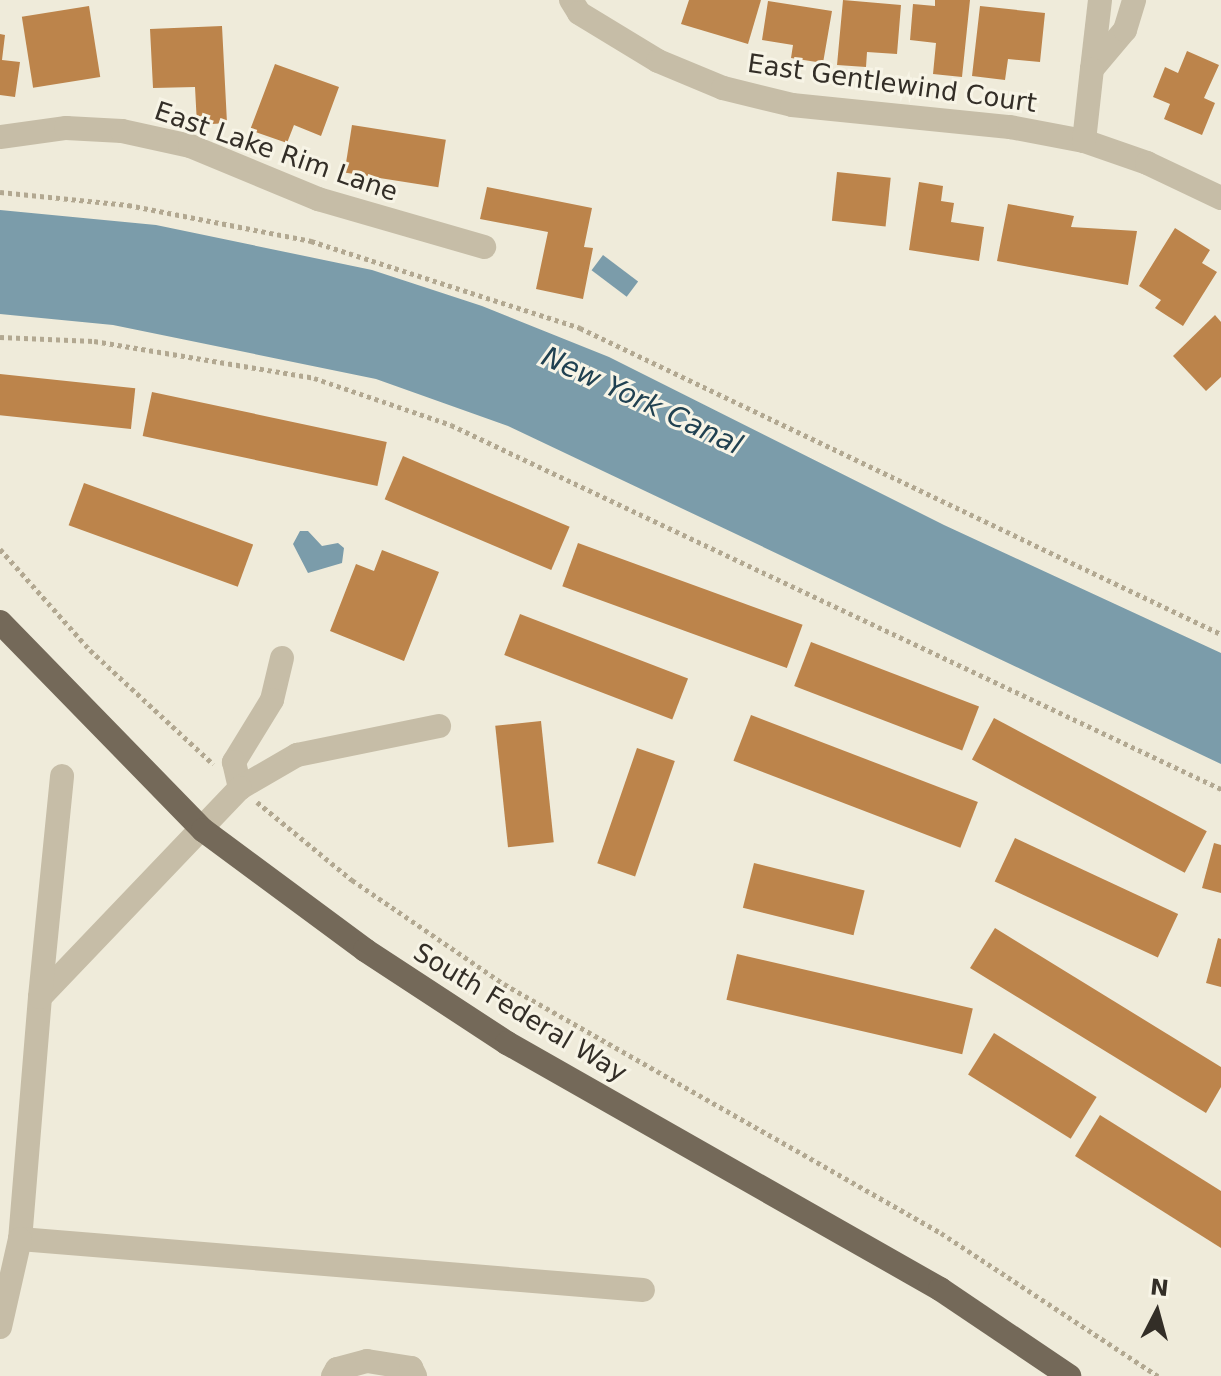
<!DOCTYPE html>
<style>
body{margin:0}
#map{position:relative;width:1221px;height:1376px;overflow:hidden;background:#efebda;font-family:"DejaVu Sans",sans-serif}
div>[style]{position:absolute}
.water>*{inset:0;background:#7b9caa;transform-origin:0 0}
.building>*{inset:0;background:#bc844b;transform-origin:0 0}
.path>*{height:5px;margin-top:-2.5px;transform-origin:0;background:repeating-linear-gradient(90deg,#b2a891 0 4px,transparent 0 8px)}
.minor>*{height:24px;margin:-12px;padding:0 12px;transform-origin:12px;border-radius:12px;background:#c6bda7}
.major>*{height:24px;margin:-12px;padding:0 12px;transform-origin:12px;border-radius:12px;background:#746959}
span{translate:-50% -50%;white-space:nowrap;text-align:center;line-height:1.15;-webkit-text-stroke:6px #f7f4e6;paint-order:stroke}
.street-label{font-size:26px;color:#332e27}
.water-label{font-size:28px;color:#204151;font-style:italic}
.north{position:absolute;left:1117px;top:1272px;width:80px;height:80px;-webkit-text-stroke:6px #f7f4e6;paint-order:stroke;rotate:6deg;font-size:22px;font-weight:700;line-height:32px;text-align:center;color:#332e27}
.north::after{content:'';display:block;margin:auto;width:28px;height:36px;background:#332e27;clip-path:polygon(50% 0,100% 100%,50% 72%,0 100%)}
</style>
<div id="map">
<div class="water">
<i style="clip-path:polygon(0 210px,156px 225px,372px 270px,482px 306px,609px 357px,944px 525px,1221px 653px,1221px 764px,508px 426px,376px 379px,113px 325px,0 314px)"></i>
<i style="left:603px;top:255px;width:44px;height:19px;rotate:37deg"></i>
<i style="clip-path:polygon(300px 531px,308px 531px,322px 546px,338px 543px,344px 548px,342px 563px,308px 573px,293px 544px)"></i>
</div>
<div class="building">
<i style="clip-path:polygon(689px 0,761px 0,748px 44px,681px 24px)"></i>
<i style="clip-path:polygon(843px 0,901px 5px,897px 54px,867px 52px,866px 67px,837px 65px)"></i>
<i style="clip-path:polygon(935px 0,970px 0,962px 77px,933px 74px,936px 43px,910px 40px,913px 4px,935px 6px)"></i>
<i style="clip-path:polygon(768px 1px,832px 11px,823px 63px,791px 58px,793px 45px,762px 40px)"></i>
<i style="left:89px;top:6px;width:72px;height:68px;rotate:81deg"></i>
<i style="clip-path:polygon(980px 6px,1045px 13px,1040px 62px,1008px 59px,1005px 80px,972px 76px)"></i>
<i style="clip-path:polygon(222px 26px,227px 123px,197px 125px,195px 87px,153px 88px,150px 29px)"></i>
<i style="clip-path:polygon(0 34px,5px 35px,2px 60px,20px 62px,15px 97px,0 95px)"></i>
<i style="clip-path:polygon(1187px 51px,1219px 65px,1204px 98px,1215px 103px,1202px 135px,1164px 119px,1170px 104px,1153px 97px,1165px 67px,1178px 73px)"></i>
<i style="clip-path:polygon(275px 64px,339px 87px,321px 136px,294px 125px,287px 143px,250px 130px)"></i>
<i style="left:352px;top:125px;width:95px;height:48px;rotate:9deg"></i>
<i style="left:837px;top:172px;width:54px;height:49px;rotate:6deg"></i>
<i style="clip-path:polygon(919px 182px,943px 186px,941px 201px,954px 203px,951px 222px,984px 227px,979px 261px,909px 250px)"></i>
<i style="clip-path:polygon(487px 187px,592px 208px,584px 247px,593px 248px,583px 299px,536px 289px,548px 232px,480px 219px)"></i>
<i style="clip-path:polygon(1008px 204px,1074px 216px,1071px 227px,1137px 231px,1128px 285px,997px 261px)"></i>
<i style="clip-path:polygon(1175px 228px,1210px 250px,1202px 263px,1217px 272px,1183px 326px,1155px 308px,1161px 300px,1139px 286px)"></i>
<i style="clip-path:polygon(1215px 315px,1221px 322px,1221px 377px,1206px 391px,1173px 356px)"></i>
<i style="left:0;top:374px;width:136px;height:41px;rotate:6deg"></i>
<i style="left:152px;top:392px;width:240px;height:45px;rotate:12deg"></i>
<i style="left:403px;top:456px;width:181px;height:47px;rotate:23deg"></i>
<i style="left:84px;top:483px;width:180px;height:45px;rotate:20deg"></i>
<i style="left:578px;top:543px;width:239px;height:46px;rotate:20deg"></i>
<i style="clip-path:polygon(382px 550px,439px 572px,404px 661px,330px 631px,356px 564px,374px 571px)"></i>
<i style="left:520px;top:614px;width:180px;height:44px;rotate:21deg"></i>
<i style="left:811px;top:642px;width:180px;height:47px;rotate:21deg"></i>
<i style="left:751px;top:715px;width:243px;height:49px;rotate:21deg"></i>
<i style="left:994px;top:718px;width:241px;height:47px;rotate:28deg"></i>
<i style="left:541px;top:721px;width:122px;height:46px;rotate:84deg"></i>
<i style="left:637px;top:748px;width:40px;height:122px;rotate:19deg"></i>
<i style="left:1015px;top:838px;width:180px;height:48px;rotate:25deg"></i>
<i style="clip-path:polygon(1214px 843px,1221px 845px,1221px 893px,1202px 888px)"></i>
<i style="left:754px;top:863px;width:114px;height:46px;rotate:14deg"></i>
<i style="clip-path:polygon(995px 928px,1221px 1067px,1221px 1087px,1206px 1113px,970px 968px)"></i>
<i style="clip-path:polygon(1218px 938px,1221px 939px,1221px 987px,1206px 983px)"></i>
<i style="left:737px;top:954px;width:242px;height:47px;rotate:13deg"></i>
<i style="left:994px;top:1033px;width:121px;height:49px;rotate:32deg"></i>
<i style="clip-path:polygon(1100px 1115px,1221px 1191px,1221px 1248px,1075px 1156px)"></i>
</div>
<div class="path">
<i style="left:0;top:192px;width:129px;rotate:5.8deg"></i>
<i style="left:128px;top:205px;width:187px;rotate:11.1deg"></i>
<i style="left:311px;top:241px;width:283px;rotate:17.9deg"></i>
<i style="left:580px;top:328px;width:710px;rotate:25.52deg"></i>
<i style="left:0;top:337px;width:94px;rotate:2.4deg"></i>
<i style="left:94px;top:341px;width:223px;rotate:9.5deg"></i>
<i style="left:314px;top:378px;width:145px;rotate:18.9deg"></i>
<i style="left:451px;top:425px;width:852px;rotate:25.3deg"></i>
<i style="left:0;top:549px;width:135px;rotate:48.3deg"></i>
<i style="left:90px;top:650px;width:168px;rotate:42.8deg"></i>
<i style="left:257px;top:802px;width:123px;rotate:39.4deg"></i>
<i style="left:352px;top:880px;width:184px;rotate:34.4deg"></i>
<i style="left:504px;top:984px;width:503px;rotate:29.67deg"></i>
<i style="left:941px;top:1233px;width:260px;rotate:33.4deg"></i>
</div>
<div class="minor">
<i style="left:571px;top:0;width:15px;rotate:58deg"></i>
<i style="left:579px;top:13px;width:92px;rotate:31.3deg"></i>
<i style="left:658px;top:61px;width:70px;rotate:22.6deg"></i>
<i style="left:723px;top:88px;width:71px;rotate:13.8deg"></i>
<i style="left:792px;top:105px;width:219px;rotate:5.8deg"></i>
<i style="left:1010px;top:127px;width:75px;rotate:10.7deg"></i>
<i style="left:1084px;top:141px;width:67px;rotate:19.2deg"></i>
<i style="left:1147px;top:163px;width:82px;rotate:25.3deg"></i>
<i style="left:1100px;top:0;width:69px;rotate:96.6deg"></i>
<i style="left:1092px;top:69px;width:51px;rotate:-49.8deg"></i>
<i style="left:1125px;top:30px;width:31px;rotate:-73deg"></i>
<i style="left:0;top:137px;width:67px;rotate:-7.8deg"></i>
<i style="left:66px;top:128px;width:56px;rotate:3.1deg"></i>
<i style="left:122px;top:131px;width:70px;rotate:12.4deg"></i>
<i style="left:190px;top:146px;width:139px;rotate:22.5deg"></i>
<i style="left:318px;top:199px;width:173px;rotate:16.1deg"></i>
<i style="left:1084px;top:141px;width:72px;rotate:-83.7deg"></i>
<i style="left:282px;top:658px;width:43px;rotate:103.4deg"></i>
<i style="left:272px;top:700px;width:73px;rotate:121.5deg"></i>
<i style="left:234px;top:762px;width:27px;rotate:77deg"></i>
<i style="left:240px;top:788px;width:66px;rotate:-30.1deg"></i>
<i style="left:297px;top:755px;width:145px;rotate:-11.5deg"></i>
<i style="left:240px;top:788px;width:289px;rotate:133.7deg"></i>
<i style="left:40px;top:997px;width:243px;rotate:94.7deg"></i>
<i style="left:20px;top:1239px;width:625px;rotate:4.68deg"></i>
<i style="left:40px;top:997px;width:222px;rotate:-84.3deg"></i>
<i style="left:0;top:1327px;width:90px;rotate:-77.2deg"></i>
<i style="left:333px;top:1376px;width:8px;rotate:-60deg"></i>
<i style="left:337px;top:1369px;width:31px;rotate:-15deg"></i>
<i style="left:367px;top:1361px;width:45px;rotate:9deg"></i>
<i style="left:411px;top:1368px;width:9px;rotate:63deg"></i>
</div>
<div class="major">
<i style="left:0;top:622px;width:291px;rotate:45.7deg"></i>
<i style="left:203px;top:830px;width:202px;rotate:36.5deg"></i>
<i style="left:365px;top:950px;width:170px;rotate:33.2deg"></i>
<i style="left:507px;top:1043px;width:498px;rotate:29.6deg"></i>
<i style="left:940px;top:1289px;width:156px;rotate:34deg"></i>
</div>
<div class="street-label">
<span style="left:892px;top:84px;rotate:8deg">East Gentlewind Court</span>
<span style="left:276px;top:152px;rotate:19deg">East Lake Rim Lane</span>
<span style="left:520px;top:1013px;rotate:31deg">South Federal Way</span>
</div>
<div class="water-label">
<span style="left:642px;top:401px;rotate:25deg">New York Canal</span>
</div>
<div class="north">N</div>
</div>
